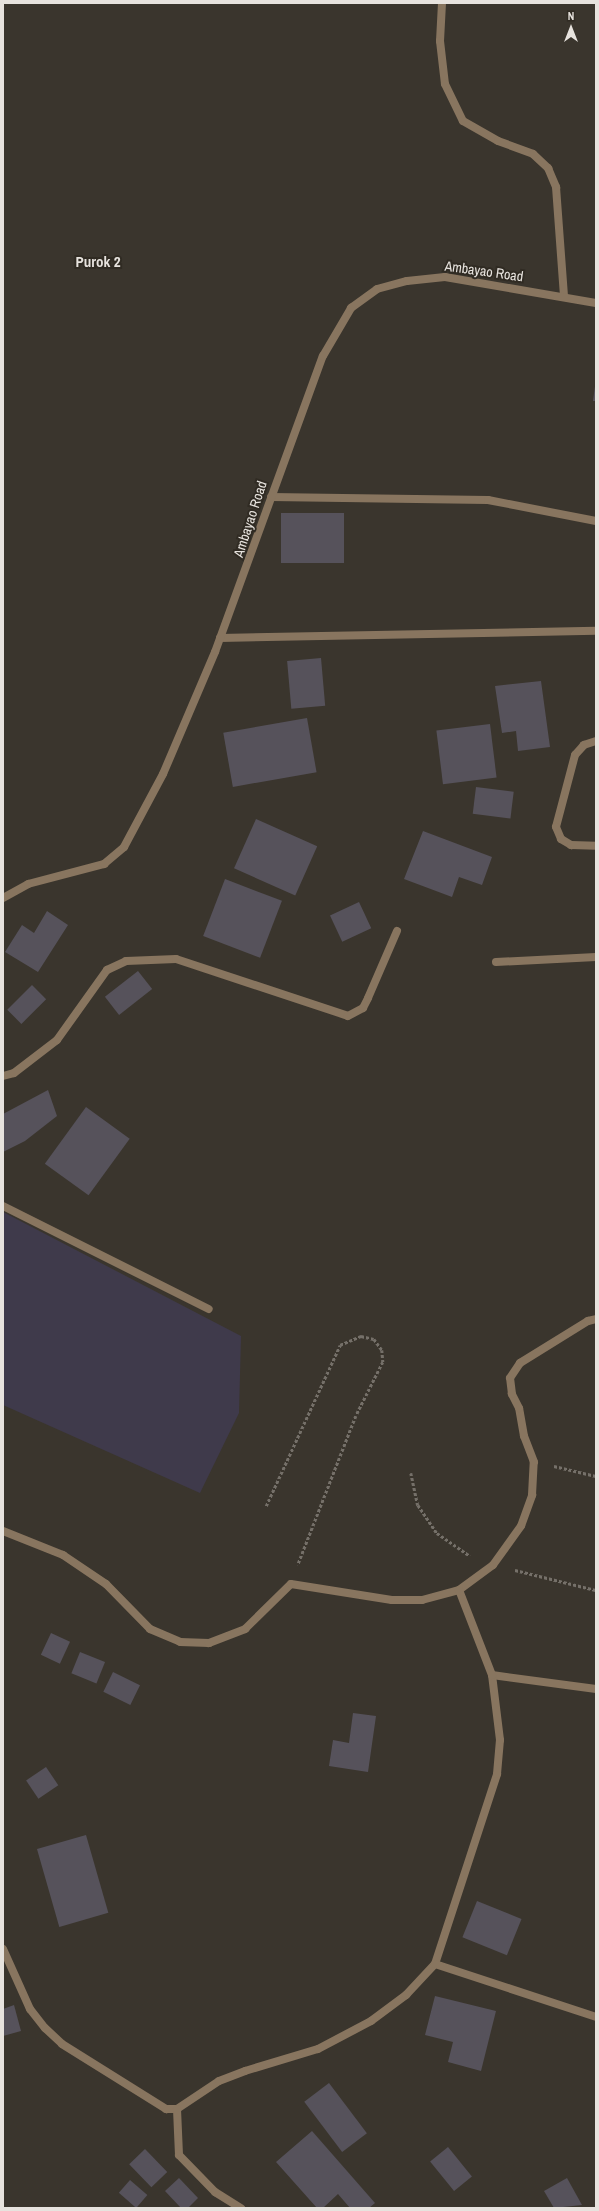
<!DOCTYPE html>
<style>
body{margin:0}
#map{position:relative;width:599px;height:2211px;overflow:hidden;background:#3a352d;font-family:"Archivo Narrow",sans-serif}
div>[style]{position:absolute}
.industrial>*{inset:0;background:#3f3a4b}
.building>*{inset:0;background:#56525b;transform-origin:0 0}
.path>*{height:2.5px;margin-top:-1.25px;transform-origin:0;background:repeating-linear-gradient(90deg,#757069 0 3px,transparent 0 5px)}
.street>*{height:8px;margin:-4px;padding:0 4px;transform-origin:4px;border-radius:4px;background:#88755f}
span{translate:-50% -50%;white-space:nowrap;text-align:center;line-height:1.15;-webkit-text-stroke:4px #302b23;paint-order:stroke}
.street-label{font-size:14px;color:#e7e3de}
.neighbourhood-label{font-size:15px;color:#e7e3de;font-weight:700}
.frame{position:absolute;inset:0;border:4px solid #e7e3de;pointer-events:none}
.north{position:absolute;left:551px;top:8px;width:40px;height:40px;-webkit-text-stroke:3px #302b23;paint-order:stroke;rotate:0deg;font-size:11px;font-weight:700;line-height:16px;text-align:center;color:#e7e3de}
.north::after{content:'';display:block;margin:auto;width:14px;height:18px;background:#e7e3de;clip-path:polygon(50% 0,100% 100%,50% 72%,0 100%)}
</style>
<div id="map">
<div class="industrial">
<i style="clip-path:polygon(3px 1212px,241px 1336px,239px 1413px,200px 1493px,3px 1405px)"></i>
</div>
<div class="building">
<i style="clip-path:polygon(596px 379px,596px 401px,593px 401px)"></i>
<i style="left:281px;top:513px;width:63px;height:50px"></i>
<i style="left:321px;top:658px;width:48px;height:34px;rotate:85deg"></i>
<i style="clip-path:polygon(541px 681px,550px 747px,518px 751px,516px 731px,502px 733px,495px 686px)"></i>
<i style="left:307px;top:718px;width:55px;height:85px;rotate:80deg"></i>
<i style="left:490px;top:724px;width:54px;height:54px;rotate:83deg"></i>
<i style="left:476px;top:787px;width:38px;height:27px;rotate:7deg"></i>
<i style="left:256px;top:819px;width:67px;height:54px;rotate:24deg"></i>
<i style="clip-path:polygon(423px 831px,492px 857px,482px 885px,459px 877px,452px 897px,404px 879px)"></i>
<i style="left:225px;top:879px;width:61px;height:61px;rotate:21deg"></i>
<i style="left:359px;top:902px;width:29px;height:32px;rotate:65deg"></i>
<i style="clip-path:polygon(47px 911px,68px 925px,38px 972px,5px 952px,22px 925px,34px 933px)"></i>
<i style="left:138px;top:971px;width:23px;height:42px;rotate:52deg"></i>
<i style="left:32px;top:985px;width:20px;height:35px;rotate:45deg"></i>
<i style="clip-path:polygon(48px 1090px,57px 1116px,25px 1141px,3px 1152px,3px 1114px)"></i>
<i style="left:86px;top:1107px;width:54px;height:70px;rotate:36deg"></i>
<i style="left:51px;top:1633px;width:21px;height:24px;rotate:25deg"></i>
<i style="left:80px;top:1652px;width:27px;height:23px;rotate:22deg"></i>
<i style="left:113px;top:1672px;width:30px;height:22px;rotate:26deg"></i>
<i style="clip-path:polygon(353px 1713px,376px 1716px,368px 1772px,329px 1766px,333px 1740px,349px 1743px)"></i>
<i style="left:46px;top:1767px;width:22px;height:24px;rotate:56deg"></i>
<i style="left:86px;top:1835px;width:81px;height:51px;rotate:74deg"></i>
<i style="left:477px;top:1901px;width:48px;height:39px;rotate:22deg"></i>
<i style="clip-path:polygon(435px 1996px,496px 2011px,481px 2071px,448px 2062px,453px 2042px,425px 2035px)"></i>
<i style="clip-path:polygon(14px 2005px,21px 2031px,3px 2036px,3px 2009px)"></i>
<i style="left:329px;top:2083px;width:63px;height:31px;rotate:53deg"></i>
<i style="clip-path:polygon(312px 2131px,375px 2203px,369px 2208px,350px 2208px,338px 2194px,323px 2208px,317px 2208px,276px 2162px)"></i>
<i style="left:448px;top:2147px;width:38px;height:23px;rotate:51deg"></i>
<i style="left:145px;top:2149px;width:32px;height:22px;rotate:46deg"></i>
<i style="clip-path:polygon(179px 2178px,198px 2198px,188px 2208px,181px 2208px,165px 2191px)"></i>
<i style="clip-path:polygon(567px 2178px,582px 2205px,554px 2208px,544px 2191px)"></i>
<i style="left:130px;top:2180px;width:23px;height:17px;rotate:41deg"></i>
</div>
<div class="path">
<i style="left:554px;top:1466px;width:43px;rotate:13.4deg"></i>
<i style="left:411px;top:1473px;width:33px;rotate:78deg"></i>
<i style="left:418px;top:1505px;width:34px;rotate:56deg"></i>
<i style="left:437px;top:1533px;width:40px;rotate:34.9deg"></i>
<i style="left:266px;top:1506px;width:177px;rotate:-65.3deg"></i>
<i style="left:340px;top:1345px;width:23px;rotate:-23deg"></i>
<i style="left:361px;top:1336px;width:13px;rotate:13deg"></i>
<i style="left:374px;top:1339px;width:14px;rotate:54deg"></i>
<i style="left:382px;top:1350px;width:12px;rotate:85deg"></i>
<i style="left:383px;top:1362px;width:60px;rotate:116.6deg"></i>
<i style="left:356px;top:1416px;width:160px;rotate:111.3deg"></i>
<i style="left:515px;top:1570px;width:83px;rotate:13.9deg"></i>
</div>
<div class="street">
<i style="left:442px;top:3px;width:38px;rotate:93deg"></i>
<i style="left:440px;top:41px;width:43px;rotate:83.4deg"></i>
<i style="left:445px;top:84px;width:41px;rotate:64.1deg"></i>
<i style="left:463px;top:121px;width:40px;rotate:29.7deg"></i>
<i style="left:498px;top:141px;width:37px;rotate:20deg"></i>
<i style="left:533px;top:154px;width:21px;rotate:43deg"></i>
<i style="left:548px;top:168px;width:21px;rotate:67deg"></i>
<i style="left:556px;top:187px;width:109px;rotate:85.8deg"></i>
<i style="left:271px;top:497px;width:217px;rotate:0.8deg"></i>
<i style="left:488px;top:500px;width:110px;rotate:11deg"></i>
<i style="left:220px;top:638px;width:376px;rotate:-1.1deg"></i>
<i style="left:596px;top:741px;width:13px;rotate:162deg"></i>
<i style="left:584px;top:745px;width:13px;rotate:132deg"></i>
<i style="left:575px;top:755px;width:74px;rotate:104.8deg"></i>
<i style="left:556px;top:827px;width:13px;rotate:67deg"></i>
<i style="left:561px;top:839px;width:12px;rotate:31deg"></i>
<i style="left:571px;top:845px;width:25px;rotate:2deg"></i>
<i style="left:3px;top:898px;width:29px;rotate:-29deg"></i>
<i style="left:28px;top:884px;width:79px;rotate:-14.7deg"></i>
<i style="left:104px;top:864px;width:26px;rotate:-40deg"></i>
<i style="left:124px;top:847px;width:83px;rotate:-61.9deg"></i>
<i style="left:163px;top:774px;width:133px;rotate:-66.9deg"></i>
<i style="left:215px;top:652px;width:315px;rotate:-70deg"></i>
<i style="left:323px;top:356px;width:56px;rotate:-59.7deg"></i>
<i style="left:351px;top:308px;width:32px;rotate:-36deg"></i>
<i style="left:377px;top:289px;width:31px;rotate:-15deg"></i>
<i style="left:407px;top:281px;width:38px;rotate:-6deg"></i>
<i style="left:445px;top:277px;width:153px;rotate:9.8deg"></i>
<i style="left:496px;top:962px;width:100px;rotate:-2.9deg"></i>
<i style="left:3px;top:1076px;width:11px;rotate:-15deg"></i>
<i style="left:14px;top:1073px;width:54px;rotate:-37.5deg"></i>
<i style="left:57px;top:1040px;width:86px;rotate:-54.5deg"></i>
<i style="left:107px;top:970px;width:21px;rotate:-25deg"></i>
<i style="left:126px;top:961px;width:50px;rotate:-2.3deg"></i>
<i style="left:176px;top:959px;width:181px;rotate:18.3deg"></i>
<i style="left:348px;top:1016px;width:17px;rotate:-28deg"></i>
<i style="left:363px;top:1008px;width:11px;rotate:-63deg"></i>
<i style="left:368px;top:998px;width:73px;rotate:-66.6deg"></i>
<i style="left:3px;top:1206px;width:230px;rotate:26.6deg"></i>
<i style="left:3px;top:1531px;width:65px;rotate:21.8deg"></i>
<i style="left:63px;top:1555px;width:52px;rotate:34deg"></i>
<i style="left:106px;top:1584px;width:63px;rotate:45.6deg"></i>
<i style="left:150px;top:1629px;width:33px;rotate:23deg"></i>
<i style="left:180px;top:1642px;width:29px;rotate:2deg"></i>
<i style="left:209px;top:1643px;width:39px;rotate:-21deg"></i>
<i style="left:245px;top:1629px;width:64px;rotate:-44.4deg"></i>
<i style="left:291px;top:1584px;width:102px;rotate:9deg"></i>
<i style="left:392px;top:1600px;width:30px"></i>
<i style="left:422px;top:1600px;width:38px;rotate:-15deg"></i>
<i style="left:459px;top:1590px;width:42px;rotate:-36.3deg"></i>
<i style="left:493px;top:1565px;width:48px;rotate:-54.3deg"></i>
<i style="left:521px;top:1526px;width:33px;rotate:-70deg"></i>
<i style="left:532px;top:1495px;width:33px;rotate:-87deg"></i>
<i style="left:534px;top:1462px;width:28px;rotate:-111deg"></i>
<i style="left:524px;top:1436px;width:28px;rotate:-100deg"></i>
<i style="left:519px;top:1408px;width:16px;rotate:-117deg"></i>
<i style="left:512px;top:1394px;width:16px;rotate:-97deg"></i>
<i style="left:510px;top:1378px;width:18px;rotate:-56deg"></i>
<i style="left:520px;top:1363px;width:80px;rotate:-31.7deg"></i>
<i style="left:588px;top:1321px;width:8px;rotate:-14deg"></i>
<i style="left:492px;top:1675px;width:105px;rotate:7.7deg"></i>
<i style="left:3px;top:1949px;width:66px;rotate:65.8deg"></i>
<i style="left:30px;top:2009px;width:24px;rotate:52deg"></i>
<i style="left:45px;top:2028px;width:23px;rotate:43deg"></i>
<i style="left:62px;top:2044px;width:123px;rotate:32deg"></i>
<i style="left:166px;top:2109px;width:11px"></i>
<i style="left:177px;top:2109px;width:50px;rotate:-33.7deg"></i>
<i style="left:219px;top:2081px;width:28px;rotate:-21deg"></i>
<i style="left:245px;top:2071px;width:76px;rotate:-16.8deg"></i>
<i style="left:318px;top:2049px;width:60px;rotate:-27.8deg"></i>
<i style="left:371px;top:2021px;width:44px;rotate:-36.6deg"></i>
<i style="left:406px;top:1995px;width:42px;rotate:-46.9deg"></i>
<i style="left:435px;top:1964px;width:200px;rotate:-71.9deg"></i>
<i style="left:497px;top:1774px;width:34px;rotate:-85deg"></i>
<i style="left:500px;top:1740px;width:65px;rotate:-97deg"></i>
<i style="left:492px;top:1675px;width:91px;rotate:-111.2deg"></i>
<i style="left:435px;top:1964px;width:169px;rotate:18.2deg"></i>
<i style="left:177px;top:2109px;width:46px;rotate:87.5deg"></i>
<i style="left:179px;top:2155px;width:52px;rotate:45.8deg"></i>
<i style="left:215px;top:2192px;width:31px;rotate:32deg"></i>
</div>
<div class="street-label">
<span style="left:484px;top:271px;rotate:8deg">Ambayao Road</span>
<span style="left:250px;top:519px;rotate:-72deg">Ambayao Road</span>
</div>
<div class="neighbourhood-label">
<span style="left:98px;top:262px">Purok 2</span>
</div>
<div class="frame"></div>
<div class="north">N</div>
</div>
